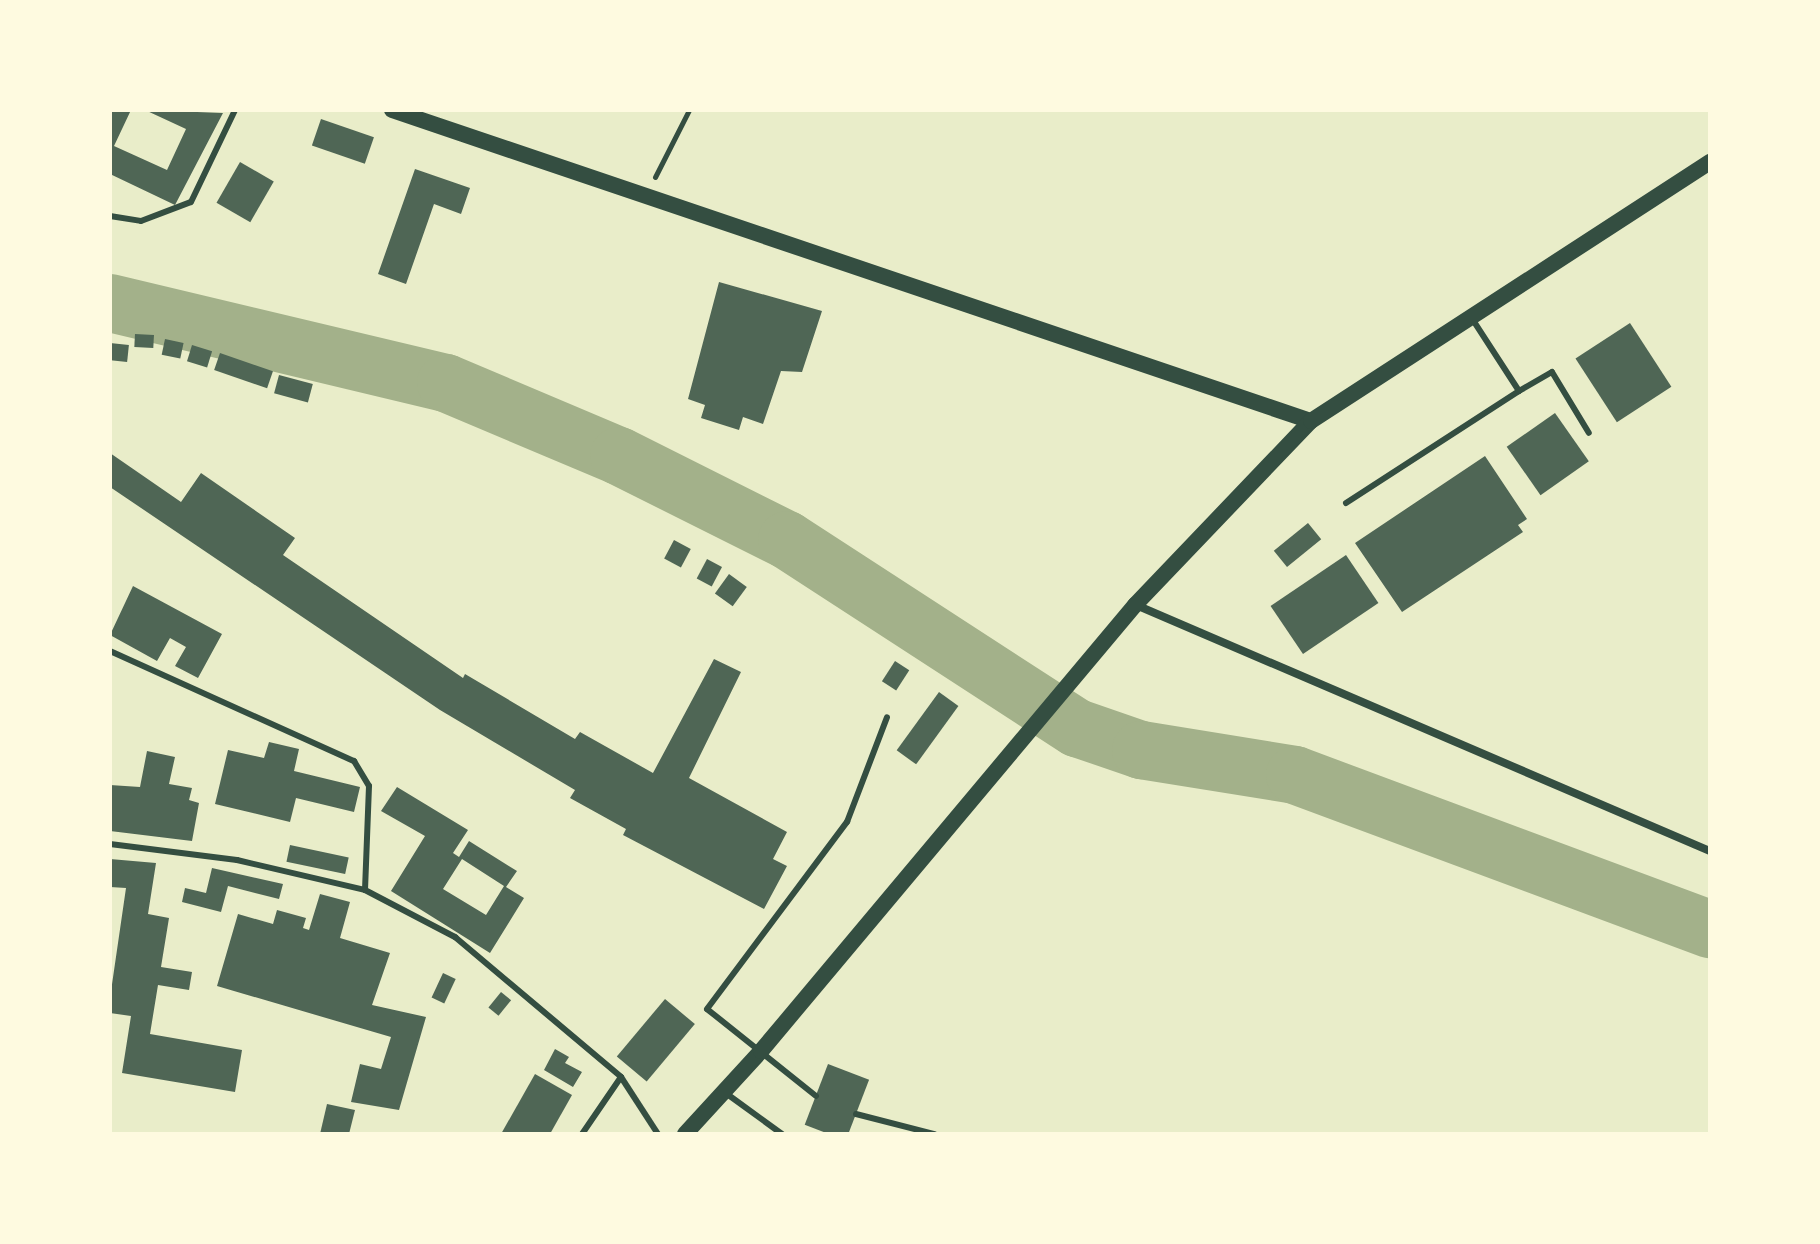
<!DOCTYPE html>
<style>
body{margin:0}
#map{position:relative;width:1820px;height:1244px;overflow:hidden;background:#e9edc9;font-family:"PT Sans",sans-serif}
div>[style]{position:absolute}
.river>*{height:58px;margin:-29px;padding:0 29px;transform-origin:29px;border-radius:29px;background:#a3b18a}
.building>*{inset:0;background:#4f6655;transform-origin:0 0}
.path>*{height:5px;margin:-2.5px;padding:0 2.5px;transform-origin:2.5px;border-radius:2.5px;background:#344e41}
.service>*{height:6px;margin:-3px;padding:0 3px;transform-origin:3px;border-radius:3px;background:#344e41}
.minor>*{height:8px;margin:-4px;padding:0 4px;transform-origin:4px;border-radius:4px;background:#344e41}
.secondary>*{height:16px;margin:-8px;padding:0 8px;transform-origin:8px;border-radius:8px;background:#344e41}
span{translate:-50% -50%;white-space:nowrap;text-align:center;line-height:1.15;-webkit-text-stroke:8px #fefae0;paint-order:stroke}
.frame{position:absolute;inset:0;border:112px solid #fefae0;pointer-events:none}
</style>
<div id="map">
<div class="river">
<i style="left:110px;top:303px;width:345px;rotate:13.4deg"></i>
<i style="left:446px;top:383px;width:188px;rotate:22.9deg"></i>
<i style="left:619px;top:456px;width:188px;rotate:26.6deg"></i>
<i style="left:787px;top:540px;width:346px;rotate:33deg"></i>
<i style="left:1077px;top:728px;width:68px;rotate:19deg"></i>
<i style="left:1141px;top:750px;width:156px;rotate:9.2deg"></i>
<i style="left:1295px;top:775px;width:443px;rotate:20.4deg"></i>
</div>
<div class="building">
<i style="clip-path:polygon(110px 110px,131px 110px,114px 146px,167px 170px,186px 129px,145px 110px,223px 113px,175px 205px,110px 174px)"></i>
<i style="left:321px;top:119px;width:56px;height:28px;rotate:19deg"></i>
<i style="left:240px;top:162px;width:39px;height:47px;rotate:30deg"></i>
<i style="clip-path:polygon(415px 169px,470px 188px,461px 214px,434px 204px,406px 284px,378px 274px)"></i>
<i style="clip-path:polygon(719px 282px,822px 311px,802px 372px,781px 371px,763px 424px,743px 417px,739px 430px,701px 418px,705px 405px,688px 399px)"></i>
<i style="left:1630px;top:323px;width:76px;height:65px;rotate:57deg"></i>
<i style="left:135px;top:334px;width:19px;height:13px;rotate:3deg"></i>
<i style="left:165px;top:339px;width:19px;height:16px;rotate:12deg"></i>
<i style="left:110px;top:343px;width:19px;height:17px;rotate:6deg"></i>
<i style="left:192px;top:345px;width:21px;height:17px;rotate:17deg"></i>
<i style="left:220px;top:353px;width:56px;height:18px;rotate:19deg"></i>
<i style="left:279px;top:375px;width:35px;height:19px;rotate:15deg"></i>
<i style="left:1555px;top:413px;width:59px;height:59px;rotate:55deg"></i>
<i style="clip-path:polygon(110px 453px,181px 502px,201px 473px,295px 538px,283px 555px,463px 678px,465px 674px,575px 739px,580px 732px,653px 773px,714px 659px,741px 672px,689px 778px,787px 832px,773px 859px,787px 866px,764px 909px,623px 835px,626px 829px,570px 798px,575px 790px,440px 710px,110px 487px)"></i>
<i style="clip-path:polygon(1485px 456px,1527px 519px,1518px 525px,1523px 532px,1402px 612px,1355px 543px)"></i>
<i style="left:1308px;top:523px;width:21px;height:44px;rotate:51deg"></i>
<i style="left:674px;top:540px;width:19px;height:21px;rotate:28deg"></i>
<i style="left:1346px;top:555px;width:58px;height:91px;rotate:56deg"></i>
<i style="left:707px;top:559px;width:17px;height:22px;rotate:28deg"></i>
<i style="left:729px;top:574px;width:22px;height:24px;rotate:36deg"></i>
<i style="clip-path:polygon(133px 586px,222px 634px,198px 678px,175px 666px,186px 647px,170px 638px,157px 661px,110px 635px)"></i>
<i style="left:895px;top:661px;width:17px;height:24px;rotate:33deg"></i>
<i style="left:939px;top:692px;width:24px;height:72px;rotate:36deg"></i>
<i style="clip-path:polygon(269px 742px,299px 749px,294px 771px,360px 787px,354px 812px,296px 798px,290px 822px,215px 804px,228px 750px,264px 758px)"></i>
<i style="clip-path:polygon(147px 751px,175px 757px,169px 784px,192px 788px,189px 800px,199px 803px,192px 841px,110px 831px,110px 785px,140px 787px)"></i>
<i style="clip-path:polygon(evenodd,397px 787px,468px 830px,453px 853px,459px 857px,469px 841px,517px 871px,506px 887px,524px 898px,490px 953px,391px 891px,425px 836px,381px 811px,397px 787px,462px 859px,504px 886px,486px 915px,443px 889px,462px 859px)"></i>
<i style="left:290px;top:845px;width:60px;height:17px;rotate:12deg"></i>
<i style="clip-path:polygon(110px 859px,156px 863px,148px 914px,169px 918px,161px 967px,192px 972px,189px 990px,158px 985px,150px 1034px,242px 1050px,235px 1092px,122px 1073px,131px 1016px,110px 1013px,110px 998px,126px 888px,110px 887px)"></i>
<i style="clip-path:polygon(212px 868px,283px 884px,279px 899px,228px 886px,221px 912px,182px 902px,185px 888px,206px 893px)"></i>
<i style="clip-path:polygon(320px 894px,350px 902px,340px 938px,390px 953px,372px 1005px,426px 1017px,399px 1110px,351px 1102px,360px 1064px,381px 1069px,391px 1037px,217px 986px,238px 914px,273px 924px,277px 910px,306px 918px,303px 928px,309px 930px)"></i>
<i style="left:443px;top:973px;width:14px;height:27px;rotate:25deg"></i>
<i style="left:501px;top:992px;width:13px;height:20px;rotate:39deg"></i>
<i style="left:665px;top:999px;width:39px;height:75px;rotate:40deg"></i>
<i style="clip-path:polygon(555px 1049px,569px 1057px,565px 1063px,582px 1072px,573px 1087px,544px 1070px)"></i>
<i style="left:828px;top:1064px;width:44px;height:65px;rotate:21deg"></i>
<i style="clip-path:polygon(535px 1074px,572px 1095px,550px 1134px,501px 1134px)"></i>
<i style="clip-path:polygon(327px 1104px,355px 1110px,349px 1134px,320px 1134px)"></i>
</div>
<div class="path">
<i style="left:655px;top:177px;width:75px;rotate:-63.1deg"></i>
</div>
<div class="service">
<i style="left:110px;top:216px;width:31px;rotate:9deg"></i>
<i style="left:141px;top:221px;width:53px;rotate:-20.8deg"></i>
<i style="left:191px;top:202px;width:102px;rotate:-64.4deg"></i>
<i style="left:1519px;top:391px;width:38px;rotate:-30deg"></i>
<i style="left:1552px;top:372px;width:71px;rotate:58.8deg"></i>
<i style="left:1346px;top:503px;width:206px;rotate:-32.9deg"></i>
<i style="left:1519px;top:391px;width:88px;rotate:-123deg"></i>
<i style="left:110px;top:651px;width:268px;rotate:24.3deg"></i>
<i style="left:354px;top:761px;width:29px;rotate:59deg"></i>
<i style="left:369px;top:786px;width:104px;rotate:92.2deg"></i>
<i style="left:110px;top:844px;width:128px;rotate:7.2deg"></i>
<i style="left:237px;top:860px;width:131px;rotate:13.2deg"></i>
<i style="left:365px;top:890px;width:102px;rotate:27.6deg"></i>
<i style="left:455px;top:937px;width:217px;rotate:40.1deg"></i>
<i style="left:621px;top:1077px;width:68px;rotate:57deg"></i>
<i style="left:727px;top:1094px;width:68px;rotate:36deg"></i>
<i style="left:816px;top:1096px;width:139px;rotate:-141.4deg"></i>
<i style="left:707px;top:1009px;width:234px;rotate:-53.2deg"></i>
<i style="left:847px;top:822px;width:112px;rotate:-69.1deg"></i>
<i style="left:856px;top:1114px;width:81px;rotate:14.4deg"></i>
<i style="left:582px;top:1134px;width:69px;rotate:-55.6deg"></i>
</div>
<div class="minor">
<i style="left:1136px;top:605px;width:624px;rotate:23.2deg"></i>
</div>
<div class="secondary">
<i style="left:392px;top:110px;width:970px;rotate:18.7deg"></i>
<i style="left:685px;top:1134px;width:113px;rotate:-47.5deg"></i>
<i style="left:761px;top:1051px;width:582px;rotate:-50.02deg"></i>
<i style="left:1135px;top:605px;width:255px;rotate:-46.3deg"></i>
<i style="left:1311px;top:421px;width:476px;rotate:-33deg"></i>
</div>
<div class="frame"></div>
</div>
